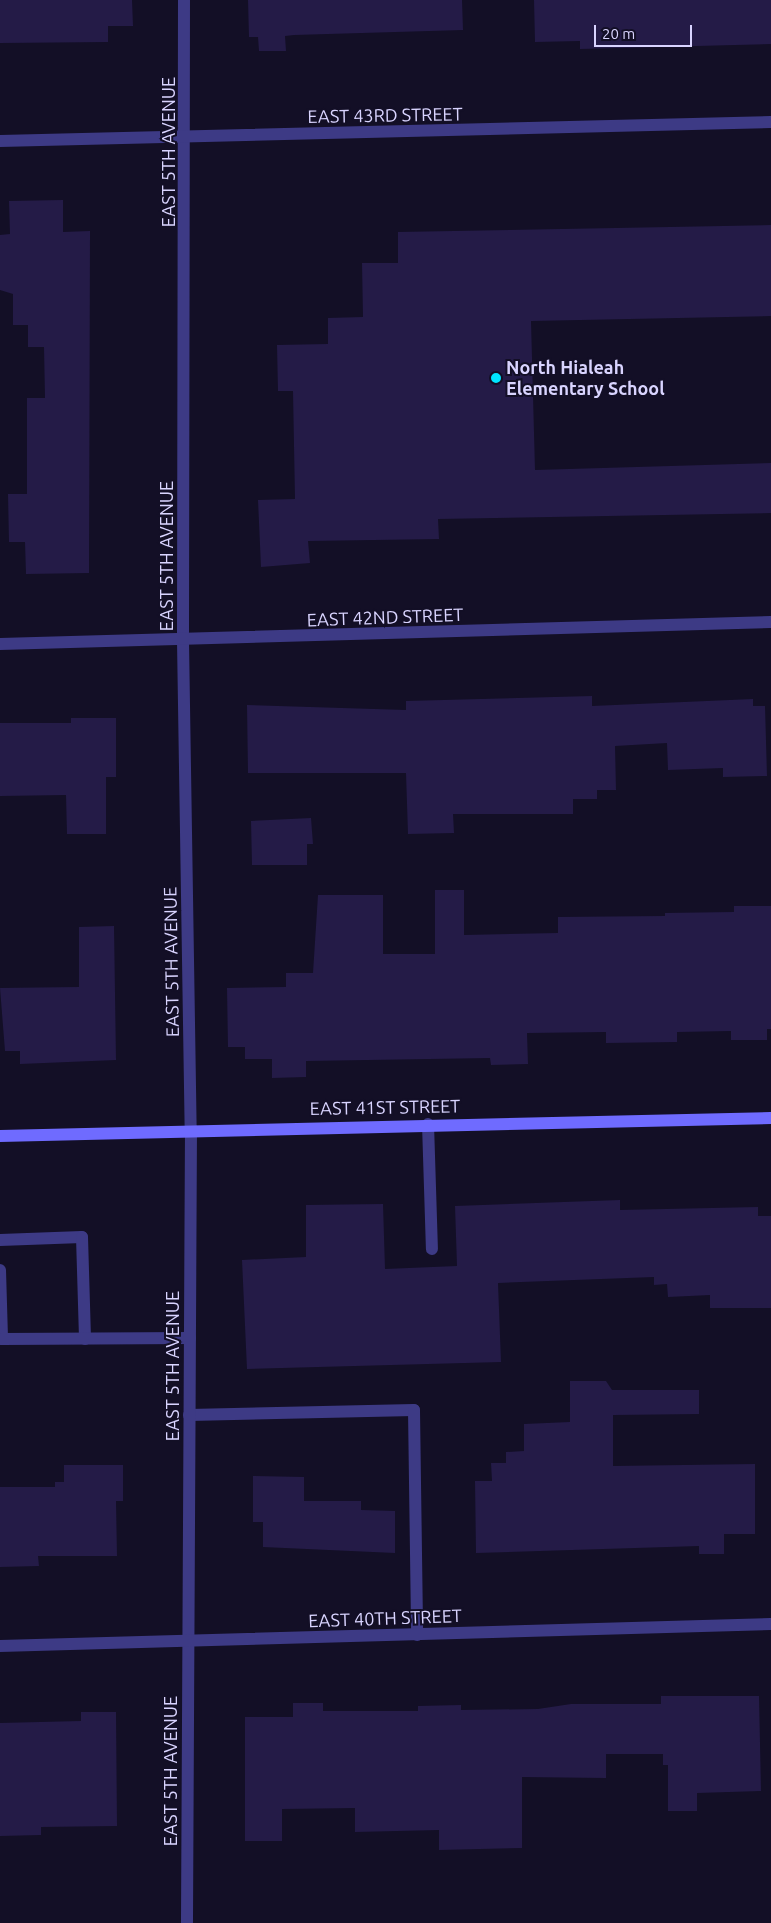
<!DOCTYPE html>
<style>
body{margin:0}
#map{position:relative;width:771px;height:1923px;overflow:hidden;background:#130f26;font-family:Ubuntu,sans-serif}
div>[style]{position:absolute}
.building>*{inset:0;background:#241b47}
.lane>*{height:12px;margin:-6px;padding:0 6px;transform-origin:6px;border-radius:6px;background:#3d3a85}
.street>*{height:12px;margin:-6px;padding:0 6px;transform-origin:6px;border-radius:6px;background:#3d3a85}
.secondary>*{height:12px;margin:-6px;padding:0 6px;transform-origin:6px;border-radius:6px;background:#6f6bff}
.dots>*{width:14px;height:14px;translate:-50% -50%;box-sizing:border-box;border:2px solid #130f26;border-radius:50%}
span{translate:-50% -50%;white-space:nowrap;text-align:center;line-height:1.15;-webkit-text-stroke:4px #130f26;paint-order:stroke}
.street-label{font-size:18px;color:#d9d4ff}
.poi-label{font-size:18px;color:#d9d4ff;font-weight:700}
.left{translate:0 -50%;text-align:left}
.scale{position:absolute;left:594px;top:25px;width:98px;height:22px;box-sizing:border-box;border:2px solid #d9d4ff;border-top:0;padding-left:6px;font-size:15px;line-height:18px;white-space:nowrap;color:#d9d4ff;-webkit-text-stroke:4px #130f26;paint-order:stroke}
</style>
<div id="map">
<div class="building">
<i style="clip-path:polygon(0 0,132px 0,133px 26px,108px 26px,108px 42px,0 43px)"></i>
<i style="clip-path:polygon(248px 0,462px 0,463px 30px,294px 35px,285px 36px,286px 51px,259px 51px,258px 37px,249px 37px)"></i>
<i style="clip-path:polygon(534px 0,771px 0,771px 44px,580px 49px,580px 41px,535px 42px)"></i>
<i style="clip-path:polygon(63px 200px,63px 232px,90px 231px,89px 573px,26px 574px,25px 542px,9px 542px,8px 494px,27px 494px,27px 398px,45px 398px,44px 347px,28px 347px,28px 325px,13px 325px,13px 294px,0 290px,0 235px,10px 234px,9px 201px)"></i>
<i style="clip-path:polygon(771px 225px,771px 316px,531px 321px,535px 470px,771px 463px,771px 513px,438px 519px,439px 539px,308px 541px,310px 563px,261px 567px,258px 500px,295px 499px,293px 391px,278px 391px,277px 345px,328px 344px,328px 318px,363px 317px,362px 263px,398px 263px,398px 232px)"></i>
<i style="clip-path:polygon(592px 696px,592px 706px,753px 699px,753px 706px,765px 706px,767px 776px,723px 777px,723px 768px,668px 770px,667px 743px,615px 746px,616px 790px,597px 790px,597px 799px,573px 799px,573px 814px,453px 814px,454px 833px,408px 834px,406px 773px,248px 773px,247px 705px,406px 710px,406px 701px)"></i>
<i style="clip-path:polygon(71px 718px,116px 718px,116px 777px,106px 777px,106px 834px,67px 834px,66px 795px,0 796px,0 723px,71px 723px)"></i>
<i style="clip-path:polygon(311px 818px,313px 844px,307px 844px,307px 865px,252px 865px,251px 821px)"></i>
<i style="clip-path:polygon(435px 890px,464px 890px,464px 935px,558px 933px,558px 917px,665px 916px,665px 913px,734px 912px,734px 906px,771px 906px,771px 1029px,767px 1029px,767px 1040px,731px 1040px,731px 1031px,677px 1032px,677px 1042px,606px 1043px,606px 1032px,527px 1033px,528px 1064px,491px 1065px,490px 1058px,306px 1061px,306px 1077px,272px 1078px,272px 1059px,245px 1059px,245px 1047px,228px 1047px,227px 988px,286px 987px,286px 973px,313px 973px,318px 895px,383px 895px,383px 954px,435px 954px)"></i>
<i style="clip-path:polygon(114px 926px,116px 1060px,20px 1064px,20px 1051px,5px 1051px,0 988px,79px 987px,79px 927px)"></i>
<i style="clip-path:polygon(620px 1200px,620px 1210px,758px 1207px,758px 1216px,771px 1216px,771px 1308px,710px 1308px,710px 1295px,668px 1297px,667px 1284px,654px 1285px,654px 1277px,498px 1283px,501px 1362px,247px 1369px,242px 1260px,306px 1257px,306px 1205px,383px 1204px,385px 1269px,457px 1266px,455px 1206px)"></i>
<i style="clip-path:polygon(570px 1381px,606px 1381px,612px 1390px,699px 1390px,699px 1414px,613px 1415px,613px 1466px,755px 1464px,755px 1534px,724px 1534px,724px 1554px,699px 1554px,699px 1546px,476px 1553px,475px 1481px,492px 1481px,491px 1463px,506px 1463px,506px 1452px,524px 1451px,524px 1424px,570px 1422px)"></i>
<i style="clip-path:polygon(64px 1465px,123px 1465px,123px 1501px,116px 1501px,117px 1556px,38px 1556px,39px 1566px,0 1567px,0 1487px,55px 1487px,55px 1482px,64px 1482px)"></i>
<i style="clip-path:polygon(253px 1476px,304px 1477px,304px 1501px,361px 1501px,361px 1510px,395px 1511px,395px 1553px,263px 1547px,263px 1522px,253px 1522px)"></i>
<i style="clip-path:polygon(661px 1696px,759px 1696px,761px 1791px,697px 1793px,697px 1811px,668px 1811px,668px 1765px,663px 1765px,663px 1754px,606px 1754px,606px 1778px,522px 1777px,522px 1848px,439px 1850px,439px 1830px,355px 1832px,355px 1808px,282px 1809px,282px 1841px,245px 1841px,245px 1717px,293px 1717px,293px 1703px,323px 1703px,323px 1711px,418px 1711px,418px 1706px,461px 1705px,461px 1710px,538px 1709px,571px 1704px,661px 1704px)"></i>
<i style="clip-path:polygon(81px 1712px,116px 1712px,117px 1826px,41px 1827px,41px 1835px,0 1836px,0 1723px,81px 1721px)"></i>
</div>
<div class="lane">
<i style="left:428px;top:1124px;width:125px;rotate:88.2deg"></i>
<i style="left:0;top:1240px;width:82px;rotate:-2.1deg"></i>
<i style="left:82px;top:1237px;width:102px;rotate:88.3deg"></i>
<i style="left:0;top:1270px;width:69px;rotate:88.3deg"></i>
<i style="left:2px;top:1339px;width:188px;rotate:-0.3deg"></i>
<i style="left:189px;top:1415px;width:225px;rotate:-1.3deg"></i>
<i style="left:414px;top:1410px;width:225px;rotate:89.2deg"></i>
</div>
<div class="street">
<i style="left:184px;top:0;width:641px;rotate:90.09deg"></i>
<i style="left:183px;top:641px;width:487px;rotate:89.1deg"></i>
<i style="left:191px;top:1128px;width:795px;rotate:90.29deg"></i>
<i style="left:0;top:141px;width:771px;rotate:-1.41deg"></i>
<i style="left:0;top:644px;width:771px;rotate:-1.63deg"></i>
<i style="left:0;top:1646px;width:771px;rotate:-1.63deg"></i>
</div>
<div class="secondary">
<i style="left:0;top:1136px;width:771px;rotate:-1.34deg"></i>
</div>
<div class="dots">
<i style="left:496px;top:378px;background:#00e5ff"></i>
</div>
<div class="street-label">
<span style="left:385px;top:115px;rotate:-1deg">EAST 43RD STREET</span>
<span style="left:168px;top:152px;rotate:-90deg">EAST 5TH AVENUE</span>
<span style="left:166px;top:556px;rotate:-90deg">EAST 5TH AVENUE</span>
<span style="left:385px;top:617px;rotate:-2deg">EAST 42ND STREET</span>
<span style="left:171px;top:962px;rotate:-91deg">EAST 5TH AVENUE</span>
<span style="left:385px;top:1107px;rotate:-1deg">EAST 41ST STREET</span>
<span style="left:172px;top:1366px;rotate:-90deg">EAST 5TH AVENUE</span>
<span style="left:385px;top:1618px;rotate:-2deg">EAST 40TH STREET</span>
<span style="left:170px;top:1771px;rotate:-90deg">EAST 5TH AVENUE</span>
</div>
<div class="poi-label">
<span class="left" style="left:506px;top:378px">North Hialeah<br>Elementary School</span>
</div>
<div class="scale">20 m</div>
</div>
